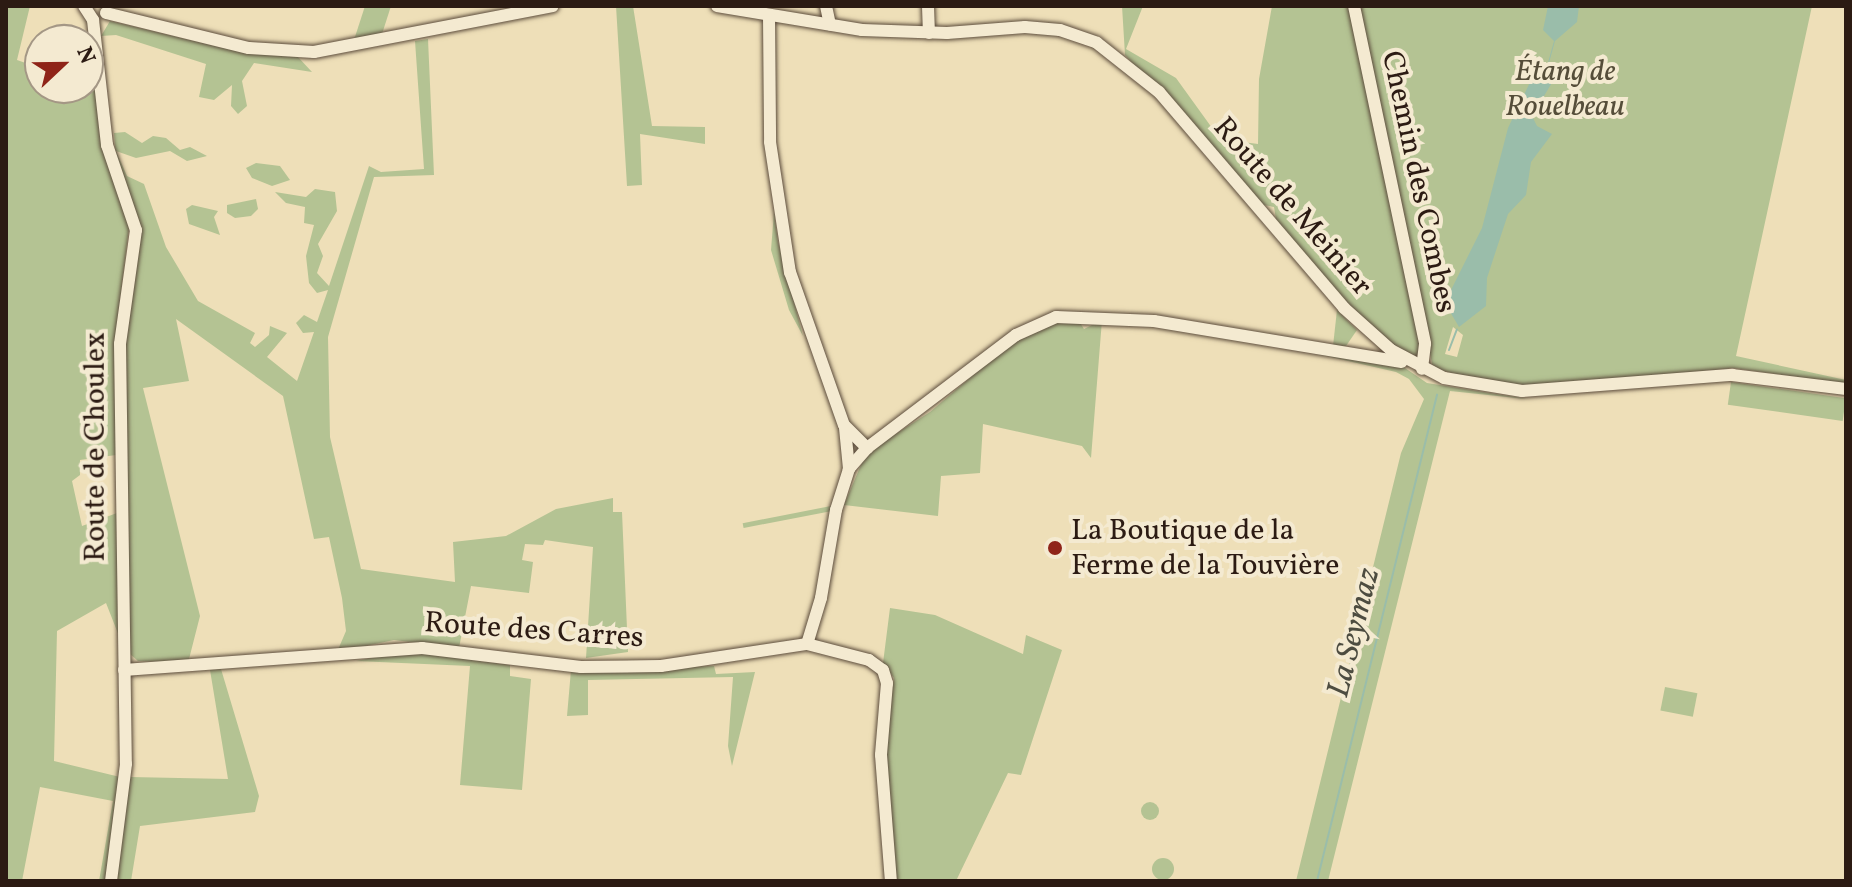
<!DOCTYPE html>
<meta charset="utf-8">
<style>
body{margin:0}
#map{position:relative;width:1852px;height:887px;overflow:hidden;background:#eedfb8;font-family:Vollkorn,serif}
div>[style]{position:absolute}
.green>*{inset:0;background:#b4c393;transform-origin:0 0}
.round{border-radius:50%}
.water>*{inset:0;background:#9abdaa}
.stream>*{height:2px;margin:-1px;padding:0 1px;transform-origin:1px;border-radius:1px;background:#9abdaa}
.roads{filter:drop-shadow(0 0 2px #5c4c3c) drop-shadow(0 0 2px #5c4c3c)}
.minor>*{height:12px;margin:-6px;padding:0 6px;transform-origin:6px;border-radius:6px;background:#f4ead1}
.dots>*{width:22px;height:22px;translate:-50% -50%;box-sizing:border-box;border:4px solid #f4ead1;border-radius:50%}
span{translate:-50% -50%;white-space:nowrap;text-align:center;line-height:1.15;-webkit-text-stroke:8px #f4ead1;paint-order:stroke}
.park-label{font-size:30px;color:#554d39;font-style:italic}
.street-label{font-size:30px;color:#2c1b13}
.poi-label{font-size:30px;color:#2c1b13}
.left{translate:0 -50%;text-align:left}
.water-label{font-size:32px;color:#4d4c40;font-style:italic}
.frame{position:absolute;inset:0;border:8px solid #2c1b13;pointer-events:none}
.north{position:absolute;left:24px;top:24px;width:80px;height:80px;box-sizing:border-box;background:#f4ead1;border:2px solid #a49785;border-radius:50%;rotate:68deg;font-size:22px;font-weight:700;line-height:32px;text-align:center;color:#2c1b13}
.north::after{content:'';display:block;margin:auto;width:28px;height:36px;background:#8f2418;clip-path:polygon(50% 0,100% 100%,50% 72%,0 100%)}
</style>
<div id="map">
<div class="green">
<i style="clip-path:polygon(6px 6px,30px 6px,17px 60px,40px 68px,40px 88px,99px 89px,130px 219px,117px 325px,116px 455px,80px 460px,80px 475px,72px 481px,82px 526px,117px 513px,119px 636px,106px 603px,57px 631px,54px 761px,120px 777px,106px 881px,99px 881px,113px 801px,40px 787px,22px 881px,6px 881px)"></i>
<i style="clip-path:polygon(365px 6px,391px 6px,382px 34px,354px 40px)"></i>
<i style="clip-path:polygon(616px 6px,633px 6px,652px 126px,705px 127px,705px 144px,640px 134px,642px 185px,627px 186px)"></i>
<i style="clip-path:polygon(1122px 6px,1143px 6px,1126px 49px,1176px 78px,1220px 139px,1258px 144px,1259px 79px,1272px 6px,1351px 6px,1422px 354px,1416px 359px,1396px 348px,1339px 297px,1277px 225px,1274px 207px,1264px 205px,1125px 55px)"></i>
<i style="clip-path:polygon(evenodd,1357px 6px,1812px 6px,1736px 356px,1846px 380px,1846px 384px,1734px 368px,1551px 386px,1500px 386px,1433px 368px,1357px 6px,1453px 327px,1463px 335px,1457px 357px,1445px 354px,1453px 327px)"></i>
<i style="clip-path:polygon(110px 21px,219px 47px,298px 57px,312px 72px,254px 63px,242px 81px,247px 106px,238px 114px,231px 106px,232px 85px,214px 100px,199px 97px,206px 64px,116px 35px,101px 36px)"></i>
<i style="clip-path:polygon(428px 39px,434px 175px,374px 177px,328px 337px,330px 437px,361px 569px,455px 582px,453px 542px,506px 536px,556px 509px,613px 498px,613px 512px,622px 512px,628px 652px,586px 658px,593px 547px,545px 540px,543px 545px,525px 544px,522px 560px,533px 562px,529px 593px,471px 586px,459px 648px,394px 640px,337px 652px,346px 631px,342px 598px,329px 537px,314px 539px,283px 396px,176px 319px,189px 381px,143px 388px,200px 616px,188px 663px,138px 661px,130px 654px,125px 331px,140px 226px,116px 161px,114px 133px,125px 132px,142px 143px,153px 136px,166px 138px,180px 150px,190px 147px,207px 156px,187px 161px,170px 151px,136px 158px,116px 151px,127px 176px,144px 184px,166px 247px,198px 301px,255px 333px,250px 343px,255px 347px,269px 335px,270px 326px,287px 333px,267px 357px,297px 381px,314px 332px,303px 333px,296px 323px,304px 315px,317px 322px,328px 290px,317px 293px,309px 283px,306px 256px,314px 225px,304px 223px,305px 207px,286px 203px,275px 192px,306px 197px,315px 189px,335px 192px,337px 211px,318px 244px,323px 256px,317px 273px,329px 286px,369px 166px,381px 172px,424px 169px,415px 41px)"></i>
<i style="clip-path:polygon(256px 163px,280px 166px,290px 180px,272px 186px,252px 178px,246px 168px)"></i>
<i style="clip-path:polygon(256px 199px,258px 209px,251px 216px,235px 218px,227px 213px,227px 205px)"></i>
<i style="clip-path:polygon(192px 205px,218px 211px,214px 217px,220px 235px,189px 224px,186px 209px)"></i>
<i style="clip-path:polygon(774px 212px,778px 242px,803px 336px,789px 310px,771px 250px)"></i>
<i style="clip-path:polygon(1337px 310px,1357px 330px,1346px 346px,1333px 346px)"></i>
<i style="clip-path:polygon(1102px 320px,1091px 458px,1082px 446px,983px 424px,980px 473px,941px 476px,938px 516px,844px 505px,866px 453px,930px 412px,1018px 337px,1054px 323px,1079px 321px,1084px 329px)"></i>
<i style="clip-path:polygon(1287px 347px,1402px 366px,1427px 383px,1527px 399px,1450px 391px,1328px 881px,1296px 881px,1401px 453px,1424px 399px,1409px 379px,1396px 372px)"></i>
<i style="left:1731px;top:382px;width:116px;height:23px;rotate:8deg"></i>
<i style="left:831px;top:506px;width:5px;height:90px;rotate:79deg"></i>
<i style="clip-path:polygon(890px 608px,935px 615px,1023px 654px,1026px 635px,1062px 650px,1021px 775px,1008px 773px,956px 881px,894px 881px,885px 732px,894px 678px,883px 663px)"></i>
<i style="clip-path:polygon(406px 651px,510px 665px,510px 676px,531px 679px,522px 790px,460px 785px,470px 666px,356px 661px)"></i>
<i style="clip-path:polygon(714px 666px,716px 674px,755px 672px,732px 766px,728px 746px,733px 677px,588px 680px,588px 715px,567px 716px,571px 670px)"></i>
<i style="clip-path:polygon(221px 669px,259px 796px,255px 812px,140px 826px,131px 881px,116px 881px,130px 777px,228px 779px,210px 670px)"></i>
<i style="left:1665px;top:687px;width:33px;height:24px;rotate:11deg"></i>
<i class="round" style="left:1141px;top:802px;width:18px;height:18px"></i>
<i class="round" style="left:1152px;top:858px;width:22px;height:22px"></i>
</div>
<div class="water">
<i style="clip-path:polygon(1548px 6px,1579px 6px,1577px 22px,1555px 41px,1547px 70px,1553px 81px,1532px 116px,1537px 126px,1552px 134px,1531px 162px,1526px 195px,1508px 214px,1487px 278px,1486px 306px,1459px 327px,1449px 310px,1449px 294px,1482px 228px,1508px 128px,1534px 74px,1546px 70px,1554px 41px,1543px 30px)"></i>
</div>
<div class="stream">
<i style="left:1449px;top:350px;width:22px;rotate:-69deg"></i>
<i style="left:1317px;top:881px;width:501px;rotate:-76.13deg"></i>
</div>
<div class="roads">
<div class="minor">
<i style="left:84px;top:6px;width:17px;rotate:57deg"></i>
<i style="left:717px;top:6px;width:147px;rotate:9.4deg"></i>
<i style="left:862px;top:30px;width:85px;rotate:2deg"></i>
<i style="left:947px;top:33px;width:78px;rotate:-4.4deg"></i>
<i style="left:1025px;top:27px;width:35px;rotate:5deg"></i>
<i style="left:1060px;top:30px;width:39px;rotate:19deg"></i>
<i style="left:1097px;top:43px;width:79px;rotate:38.3deg"></i>
<i style="left:1159px;top:92px;width:284px;rotate:49.4deg"></i>
<i style="left:1344px;top:308px;width:63px;rotate:41.8deg"></i>
<i style="left:1391px;top:350px;width:60px;rotate:27.8deg"></i>
<i style="left:1444px;top:378px;width:79px;rotate:9.5deg"></i>
<i style="left:1522px;top:391px;width:211px;rotate:-4.4deg"></i>
<i style="left:1732px;top:375px;width:115px;rotate:7deg"></i>
<i style="left:826px;top:6px;width:19px;rotate:78deg"></i>
<i style="left:928px;top:6px;width:27px;rotate:88deg"></i>
<i style="left:1354px;top:6px;width:345px;rotate:78.1deg"></i>
<i style="left:1425px;top:344px;width:25px;rotate:97deg"></i>
<i style="left:106px;top:13px;width:147px;rotate:13.8deg"></i>
<i style="left:249px;top:48px;width:65px;rotate:3.5deg"></i>
<i style="left:314px;top:52px;width:243px;rotate:-10.9deg"></i>
<i style="left:769px;top:16px;width:126px;rotate:89.5deg"></i>
<i style="left:770px;top:142px;width:132px;rotate:81.3deg"></i>
<i style="left:790px;top:272px;width:162px;rotate:70.6deg"></i>
<i style="left:844px;top:425px;width:33px;rotate:45deg"></i>
<i style="left:867px;top:448px;width:28px;rotate:131deg"></i>
<i style="left:849px;top:469px;width:43px;rotate:107.6deg"></i>
<i style="left:836px;top:510px;width:89px;rotate:99.7deg"></i>
<i style="left:821px;top:598px;width:48px;rotate:106.9deg"></i>
<i style="left:93px;top:20px;width:126px;rotate:83.6deg"></i>
<i style="left:107px;top:145px;width:90px;rotate:71.2deg"></i>
<i style="left:136px;top:230px;width:115px;rotate:98deg"></i>
<i style="left:120px;top:344px;width:420px;rotate:89.2deg"></i>
<i style="left:126px;top:764px;width:118px;rotate:97.3deg"></i>
<i style="left:845px;top:428px;width:41px;rotate:84.4deg"></i>
<i style="left:867px;top:448px;width:187px;rotate:-37.2deg"></i>
<i style="left:1016px;top:335px;width:44px;rotate:-24.2deg"></i>
<i style="left:1056px;top:317px;width:98px;rotate:2.3deg"></i>
<i style="left:1154px;top:321px;width:251px;rotate:9.4deg"></i>
<i style="left:124px;top:670px;width:299px;rotate:-4.2deg"></i>
<i style="left:422px;top:648px;width:160px;rotate:6.8deg"></i>
<i style="left:581px;top:667px;width:80px;rotate:-0.7deg"></i>
<i style="left:661px;top:666px;width:148px;rotate:-8.6deg"></i>
<i style="left:807px;top:644px;width:64px;rotate:14.5deg"></i>
<i style="left:869px;top:660px;width:17px;rotate:36deg"></i>
<i style="left:883px;top:670px;width:14px;rotate:73deg"></i>
<i style="left:887px;top:683px;width:72px;rotate:94.8deg"></i>
<i style="left:881px;top:755px;width:126px;rotate:85.5deg"></i>
</div>
</div>
<div class="dots">
<i style="left:1055px;top:548px;background:#8f2418"></i>
</div>
<div class="park-label">
<span style="left:1565px;top:89px">Étang de<br>Rouelbeau</span>
</div>
<div class="street-label">
<span style="left:1418px;top:182px;rotate:78deg">Chemin des Combes</span>
<span style="left:1292px;top:207px;rotate:49deg">Route de Meinier</span>
<span style="left:96px;top:447px;rotate:-90deg">Route de Choulex</span>
<span style="left:534px;top:631px;rotate:4deg">Route des Carres</span>
</div>
<div class="poi-label">
<span class="left" style="left:1071px;top:548px">La Boutique de la<br>Ferme de la Touvière</span>
</div>
<div class="water-label">
<span style="left:1355px;top:633px;rotate:-76deg">La Seymaz</span>
</div>
<div class="frame"></div>
<div class="north">N</div>
</div>
